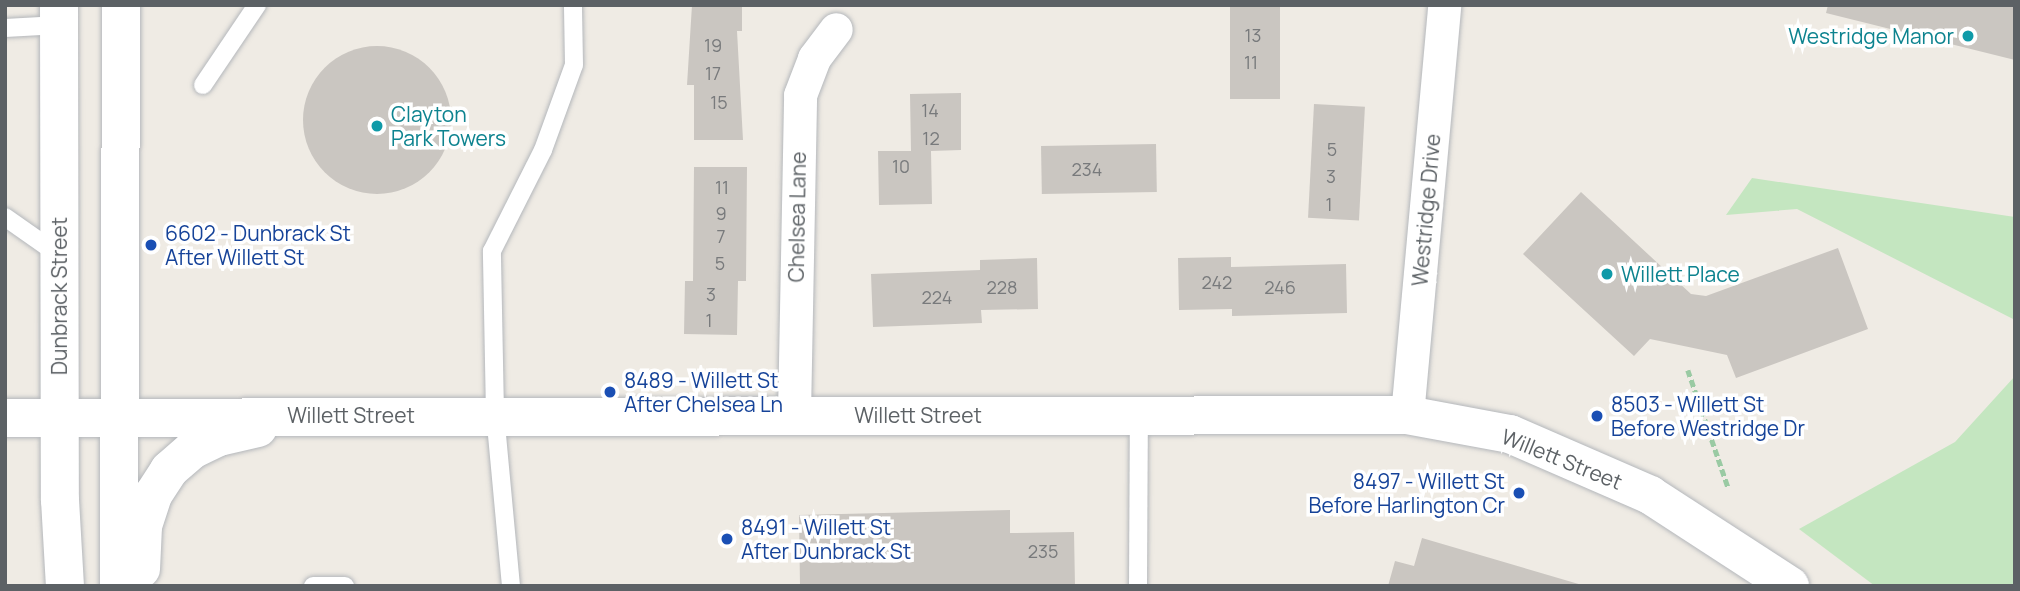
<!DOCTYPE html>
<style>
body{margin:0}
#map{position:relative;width:2020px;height:591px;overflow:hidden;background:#efebe4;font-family:Manrope,sans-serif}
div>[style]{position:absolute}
.green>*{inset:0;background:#c4e6c0}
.building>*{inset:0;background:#cac6c1;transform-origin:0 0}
.round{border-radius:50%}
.path>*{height:4.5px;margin-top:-2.25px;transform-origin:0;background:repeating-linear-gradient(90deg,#9acaa3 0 7px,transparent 0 10.5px)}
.roads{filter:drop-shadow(0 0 2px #b4b7bb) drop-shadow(0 0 2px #b4b7bb)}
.lane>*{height:18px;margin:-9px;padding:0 9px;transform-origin:9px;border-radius:9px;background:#fff}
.street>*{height:33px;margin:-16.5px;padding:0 16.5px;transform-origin:16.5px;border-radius:16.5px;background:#fff}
.secondary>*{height:38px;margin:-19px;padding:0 19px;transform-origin:19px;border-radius:19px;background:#fff}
.dots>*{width:19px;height:19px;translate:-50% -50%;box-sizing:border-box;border:4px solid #fff;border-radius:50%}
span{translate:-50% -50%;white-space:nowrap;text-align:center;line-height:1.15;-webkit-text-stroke:7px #fff;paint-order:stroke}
.number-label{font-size:18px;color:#787a7c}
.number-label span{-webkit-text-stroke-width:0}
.culture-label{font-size:21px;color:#0d838f}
.right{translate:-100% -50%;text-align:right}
.left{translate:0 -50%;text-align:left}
.street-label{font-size:21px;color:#5c6165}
.transit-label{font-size:21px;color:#164399}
.frame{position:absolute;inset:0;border:7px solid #5c6165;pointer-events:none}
</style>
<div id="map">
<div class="green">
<i style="clip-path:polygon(1752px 178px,2015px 217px,2015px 320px,1797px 209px,1726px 215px)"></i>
<i style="clip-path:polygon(2015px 376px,2015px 586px,1875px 586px,1799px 529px,1955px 442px)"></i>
</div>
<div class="building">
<i style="clip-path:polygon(692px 5px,742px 5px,742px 31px,737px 31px,743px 140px,694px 140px,694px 85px,687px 85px)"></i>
<i style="left:1230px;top:5px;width:50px;height:94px"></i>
<i style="clip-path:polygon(1828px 5px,2015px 5px,2015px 60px,1826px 13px)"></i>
<i class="round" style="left:303px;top:46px;width:148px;height:148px"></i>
<i style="clip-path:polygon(961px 93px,961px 150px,931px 151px,932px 204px,879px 205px,878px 151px,911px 151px,910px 94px)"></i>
<i style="left:1314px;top:104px;width:51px;height:114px;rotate:3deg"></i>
<i style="left:1156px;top:144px;width:48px;height:115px;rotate:89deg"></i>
<i style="clip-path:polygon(694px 167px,747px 167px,746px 281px,738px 281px,737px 335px,684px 334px,685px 281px,693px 281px)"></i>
<i style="clip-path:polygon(1581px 192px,1691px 294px,1706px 296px,1838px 248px,1868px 329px,1736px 378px,1727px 355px,1650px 339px,1634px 356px,1523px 254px)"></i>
<i style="clip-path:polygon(1231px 257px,1231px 267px,1346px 264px,1347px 313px,1232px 316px,1232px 309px,1179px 310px,1178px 258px)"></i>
<i style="clip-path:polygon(1037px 258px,1038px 309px,981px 310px,982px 323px,873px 327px,871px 274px,980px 270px,980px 260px)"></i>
<i style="clip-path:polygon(1010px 510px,1010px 533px,1074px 532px,1075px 586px,800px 586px,799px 515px)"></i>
<i style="clip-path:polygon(1422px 538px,1582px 585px,1582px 586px,1388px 586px,1395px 561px,1414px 566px)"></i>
</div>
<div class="path">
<i style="left:1688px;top:370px;width:124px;rotate:71.1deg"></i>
</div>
<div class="roads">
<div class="lane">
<i style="left:5px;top:28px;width:54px;rotate:-3.2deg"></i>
<i style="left:203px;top:85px;width:97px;rotate:-56deg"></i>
<i style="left:5px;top:217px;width:66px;rotate:35.1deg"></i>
<i style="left:313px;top:586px;width:32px"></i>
<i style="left:511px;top:586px;width:173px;rotate:-95.3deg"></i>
<i style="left:495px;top:414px;width:163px;rotate:-91.1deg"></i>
<i style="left:492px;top:251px;width:113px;rotate:-63.2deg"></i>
<i style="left:543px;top:150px;width:90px;rotate:-70deg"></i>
<i style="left:574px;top:65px;width:60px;rotate:-91deg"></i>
<i style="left:1138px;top:586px;width:171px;rotate:-89.7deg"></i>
</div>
<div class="street">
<i style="left:794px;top:414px;width:319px;rotate:-88.9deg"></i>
<i style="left:800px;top:95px;width:40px;rotate:-69deg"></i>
<i style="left:814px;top:58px;width:36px;rotate:-53deg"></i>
<i style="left:1407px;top:415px;width:412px;rotate:-84.8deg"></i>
</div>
<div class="secondary">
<i style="left:59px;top:5px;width:495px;rotate:89.9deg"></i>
<i style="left:60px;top:500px;width:86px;rotate:86.7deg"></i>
<i style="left:5px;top:418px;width:1402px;rotate:-0.12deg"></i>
<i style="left:1407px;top:415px;width:105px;rotate:10.5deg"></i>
<i style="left:1510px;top:434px;width:153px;rotate:23.5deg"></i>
<i style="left:1650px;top:495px;width:167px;rotate:33deg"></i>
<i style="left:141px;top:569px;width:43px;rotate:-87.3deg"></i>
<i style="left:143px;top:526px;width:33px;rotate:-72deg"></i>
<i style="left:153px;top:495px;width:30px;rotate:-57deg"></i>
<i style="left:169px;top:470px;width:30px;rotate:-41deg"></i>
<i style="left:192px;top:450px;width:30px;rotate:-26deg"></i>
<i style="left:219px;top:437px;width:40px;rotate:-13deg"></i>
<i style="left:119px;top:586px;width:581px;rotate:-89.8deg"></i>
</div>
</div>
<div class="dots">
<i style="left:1968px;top:36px;background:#0f9aa8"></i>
<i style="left:377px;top:126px;background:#0f9aa8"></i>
<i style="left:151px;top:245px;background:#1a4fb4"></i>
<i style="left:1607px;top:274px;background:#0f9aa8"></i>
<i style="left:610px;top:392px;background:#1a4fb4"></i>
<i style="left:1597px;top:416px;background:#1a4fb4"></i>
<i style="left:1519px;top:493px;background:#1a4fb4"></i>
<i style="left:727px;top:539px;background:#1a4fb4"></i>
</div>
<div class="number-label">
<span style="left:1253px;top:35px">13</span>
<span style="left:713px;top:45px">19</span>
<span style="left:1251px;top:62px">11</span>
<span style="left:713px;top:73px">17</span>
<span style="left:719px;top:102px">15</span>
<span style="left:930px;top:110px">14</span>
<span style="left:931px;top:138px">12</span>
<span style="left:1332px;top:149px">5</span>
<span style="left:901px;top:166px">10</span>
<span style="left:1087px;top:169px">234</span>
<span style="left:1331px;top:176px">3</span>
<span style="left:722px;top:187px">11</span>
<span style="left:1329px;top:204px">1</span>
<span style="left:721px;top:213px">9</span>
<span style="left:721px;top:236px">7</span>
<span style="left:720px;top:263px">5</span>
<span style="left:1217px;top:282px">242</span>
<span style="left:1002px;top:287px">228</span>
<span style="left:1280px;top:287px">246</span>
<span style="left:711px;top:294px">3</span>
<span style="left:937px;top:297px">224</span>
<span style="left:709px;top:320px">1</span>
<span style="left:1043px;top:551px">235</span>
</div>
<div class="culture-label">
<span class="right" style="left:1954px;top:36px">Westridge Manor</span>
<span class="left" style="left:391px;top:126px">Clayton<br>Park Towers</span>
<span class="left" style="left:1621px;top:274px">Willett Place</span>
</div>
<div class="street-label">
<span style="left:1426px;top:210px;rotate:-85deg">Westridge Drive</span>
<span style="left:797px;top:217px;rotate:-89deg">Chelsea Lane</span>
<span style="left:59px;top:296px;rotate:-90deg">Dunbrack Street</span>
<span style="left:351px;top:415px">Willett Street</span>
<span style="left:918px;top:415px">Willett Street</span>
<span style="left:1562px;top:459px;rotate:22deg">Willett Street</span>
</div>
<div class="transit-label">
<span class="left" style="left:165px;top:245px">6602 - Dunbrack St<br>After Willett St</span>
<span class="left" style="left:624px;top:392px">8489 - Willett St<br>After Chelsea Ln</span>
<span class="left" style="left:1611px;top:416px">8503 - Willett St<br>Before Westridge Dr</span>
<span class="right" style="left:1505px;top:493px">8497 - Willett St<br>Before Harlington Cr</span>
<span class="left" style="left:741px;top:539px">8491 - Willett St<br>After Dunbrack St</span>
</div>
<div class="frame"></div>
</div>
